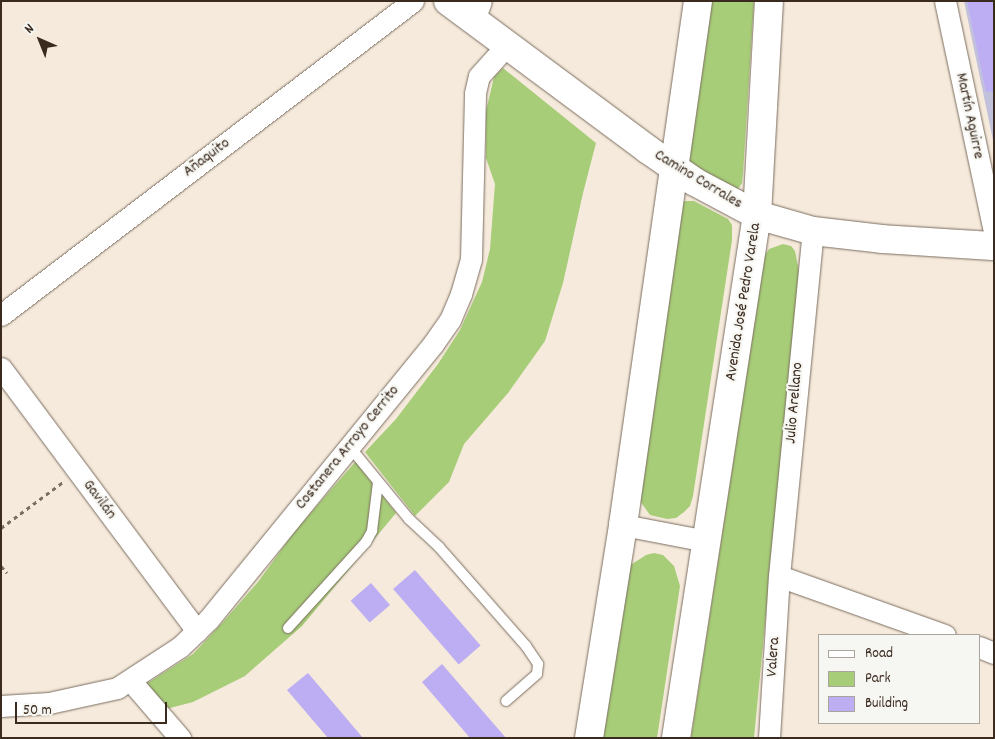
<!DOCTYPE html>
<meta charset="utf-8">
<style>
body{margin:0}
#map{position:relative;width:995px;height:739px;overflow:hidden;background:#f5eadb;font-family:Dekko,sans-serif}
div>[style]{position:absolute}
.industrial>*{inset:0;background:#c2c1dc}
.green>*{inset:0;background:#a7cd78}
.building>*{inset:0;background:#bdaef3;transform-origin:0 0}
.path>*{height:3px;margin-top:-1.5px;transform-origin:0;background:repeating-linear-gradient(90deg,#7c6d60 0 4px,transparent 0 8px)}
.roads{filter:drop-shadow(0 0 1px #7c6d60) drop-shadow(0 0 1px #7c6d60)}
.lane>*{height:10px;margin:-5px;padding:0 5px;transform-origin:5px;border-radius:5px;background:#fff}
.street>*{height:21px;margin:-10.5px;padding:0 10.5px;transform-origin:10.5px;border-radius:10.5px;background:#fff}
.secondary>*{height:28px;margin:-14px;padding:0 14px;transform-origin:14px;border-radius:14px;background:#fff}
span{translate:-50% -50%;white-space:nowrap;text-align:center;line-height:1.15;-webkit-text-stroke:4.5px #f6f6f2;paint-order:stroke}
.street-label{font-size:16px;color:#3b2a1e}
.frame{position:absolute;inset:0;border:2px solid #3b2a1e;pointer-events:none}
.legend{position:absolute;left:818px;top:634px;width:162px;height:90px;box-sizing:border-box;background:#f6f6f2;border:1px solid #aba49d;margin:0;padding:6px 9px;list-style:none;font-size:15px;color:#3b2a1e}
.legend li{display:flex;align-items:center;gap:10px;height:25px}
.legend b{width:25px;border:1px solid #aba49d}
.north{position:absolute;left:15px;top:15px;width:50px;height:50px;-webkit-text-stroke:4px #f6f6f2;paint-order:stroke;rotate:316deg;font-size:14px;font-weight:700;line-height:20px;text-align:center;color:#3b2a1e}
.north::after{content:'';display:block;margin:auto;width:18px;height:22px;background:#3b2a1e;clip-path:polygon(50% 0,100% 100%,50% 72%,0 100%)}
.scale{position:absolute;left:15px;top:702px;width:152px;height:22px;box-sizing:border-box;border:2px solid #3b2a1e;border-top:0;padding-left:6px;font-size:15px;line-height:18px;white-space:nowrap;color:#3b2a1e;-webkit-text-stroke:4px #f6f6f2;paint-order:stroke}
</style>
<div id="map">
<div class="industrial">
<i style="clip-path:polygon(964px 1px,994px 1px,994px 145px)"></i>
</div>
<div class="green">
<i style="clip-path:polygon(706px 1px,754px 1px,743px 173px,742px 183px,738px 189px,688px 167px,686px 146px)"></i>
<i style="clip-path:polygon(503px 68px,596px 143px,583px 193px,563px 283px,545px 341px,508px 393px,464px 444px,449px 482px,415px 516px,365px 452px,396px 419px,438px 364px,460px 330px,482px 282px,490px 249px,495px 184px,486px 158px,486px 111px,494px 77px)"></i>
<i style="clip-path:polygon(685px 201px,694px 201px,728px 219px,732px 225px,732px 240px,693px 496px,690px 506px,684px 512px,676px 518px,667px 519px,650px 515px,640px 501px,682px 203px)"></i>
<i style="clip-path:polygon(783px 244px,791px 246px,795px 251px,799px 271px,754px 738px,691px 738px,763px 266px,765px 255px,769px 249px)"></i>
<i style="clip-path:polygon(356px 461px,396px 513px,302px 626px,245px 676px,193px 702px,166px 709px,146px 684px,193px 654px,223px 622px,258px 582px,295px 531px)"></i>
<i style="clip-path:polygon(654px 553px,663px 555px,674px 566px,680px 586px,657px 738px,600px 738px,629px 566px,646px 555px)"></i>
</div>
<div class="building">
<i style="clip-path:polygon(967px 1px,994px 1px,994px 91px,986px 92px)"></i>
<i style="left:415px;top:570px;width:100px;height:29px;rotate:49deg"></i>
<i style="left:371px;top:583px;width:29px;height:27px;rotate:49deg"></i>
<i style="clip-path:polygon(442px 664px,506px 738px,470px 738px,422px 682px)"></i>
<i style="clip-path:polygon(308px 673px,363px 738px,328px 738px,287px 690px)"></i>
</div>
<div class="path">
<i style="left:1px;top:528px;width:77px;rotate:-36.6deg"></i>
<i style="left:1px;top:566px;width:9px;rotate:49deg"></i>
</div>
<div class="roads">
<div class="lane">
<i style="left:349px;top:446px;width:94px;rotate:50.6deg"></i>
<i style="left:409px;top:519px;width:41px;rotate:43deg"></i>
<i style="left:439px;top:547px;width:132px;rotate:48.7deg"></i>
<i style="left:526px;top:646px;width:22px;rotate:56deg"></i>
<i style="left:538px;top:664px;width:10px;rotate:96deg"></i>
<i style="left:537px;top:674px;width:41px;rotate:138.9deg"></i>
<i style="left:288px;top:628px;width:116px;rotate:-47.8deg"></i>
<i style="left:366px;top:542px;width:13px;rotate:-61deg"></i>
<i style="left:372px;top:531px;width:49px;rotate:-83deg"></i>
</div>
<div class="street">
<i style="left:945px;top:1px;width:235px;rotate:78deg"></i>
<i style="left:474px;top:20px;width:20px;rotate:-70deg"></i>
<i style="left:1px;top:315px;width:518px;rotate:-37.31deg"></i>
<i style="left:1px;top:368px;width:328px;rotate:53.3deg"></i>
<i style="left:623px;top:525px;width:86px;rotate:10.8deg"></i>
<i style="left:779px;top:576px;width:176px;rotate:19.6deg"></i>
<i style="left:979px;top:647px;width:16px;rotate:22deg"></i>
<i style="left:130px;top:680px;width:77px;rotate:49.2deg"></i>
<i style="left:1px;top:706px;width:48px;rotate:-3.6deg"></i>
<i style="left:49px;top:703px;width:70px;rotate:-12.4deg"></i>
<i style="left:117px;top:688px;width:75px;rotate:-33.1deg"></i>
<i style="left:180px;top:647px;width:39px;rotate:-44deg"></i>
<i style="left:208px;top:620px;width:356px;rotate:-50.8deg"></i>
<i style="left:433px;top:344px;width:29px;rotate:-55deg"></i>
<i style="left:450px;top:320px;width:28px;rotate:-67deg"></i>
<i style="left:461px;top:294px;width:36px;rotate:-74deg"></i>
<i style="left:471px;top:259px;width:166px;rotate:-88.6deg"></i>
<i style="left:475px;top:93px;width:17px;rotate:-77deg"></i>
<i style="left:479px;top:76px;width:42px;rotate:-47.9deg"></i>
<i style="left:769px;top:738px;width:162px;rotate:-86.5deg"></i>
<i style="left:779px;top:576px;width:347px;rotate:-84.4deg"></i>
</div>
<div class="secondary">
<i style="left:448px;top:1px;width:248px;rotate:36.6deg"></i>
<i style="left:647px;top:149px;width:58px;rotate:34.5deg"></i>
<i style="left:695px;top:182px;width:70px;rotate:28deg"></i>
<i style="left:757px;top:215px;width:58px;rotate:15.9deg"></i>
<i style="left:813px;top:231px;width:69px;rotate:6.6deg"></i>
<i style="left:882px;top:239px;width:112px;rotate:3.6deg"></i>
<i style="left:589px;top:738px;width:216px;rotate:-80.9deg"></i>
<i style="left:623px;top:525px;width:529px;rotate:-81.85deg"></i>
<i style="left:676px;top:738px;width:529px;rotate:-81.2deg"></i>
<i style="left:757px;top:215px;width:214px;rotate:-86.8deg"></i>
</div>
</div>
<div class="street-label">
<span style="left:969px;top:116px;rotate:78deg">Martín Aguirre</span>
<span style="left:207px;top:158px;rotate:-37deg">Añaquito</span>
<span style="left:698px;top:180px;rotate:31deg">Camino Corrales</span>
<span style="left:744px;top:302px;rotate:-81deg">Avenida José Pedro Varela</span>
<span style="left:795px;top:403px;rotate:-85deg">Julio Arellano</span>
<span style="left:348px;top:448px;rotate:-51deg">Costanera Arroyo Cerrito</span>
<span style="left:99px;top:500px;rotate:53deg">Gavilán</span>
<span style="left:774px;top:657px;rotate:-86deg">Valera</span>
</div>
<div class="frame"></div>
<ul class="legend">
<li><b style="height:6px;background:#fff"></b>Road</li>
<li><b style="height:14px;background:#a7cd78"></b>Park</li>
<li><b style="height:14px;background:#bdaef3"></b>Building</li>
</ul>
<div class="north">N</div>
<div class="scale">50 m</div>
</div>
